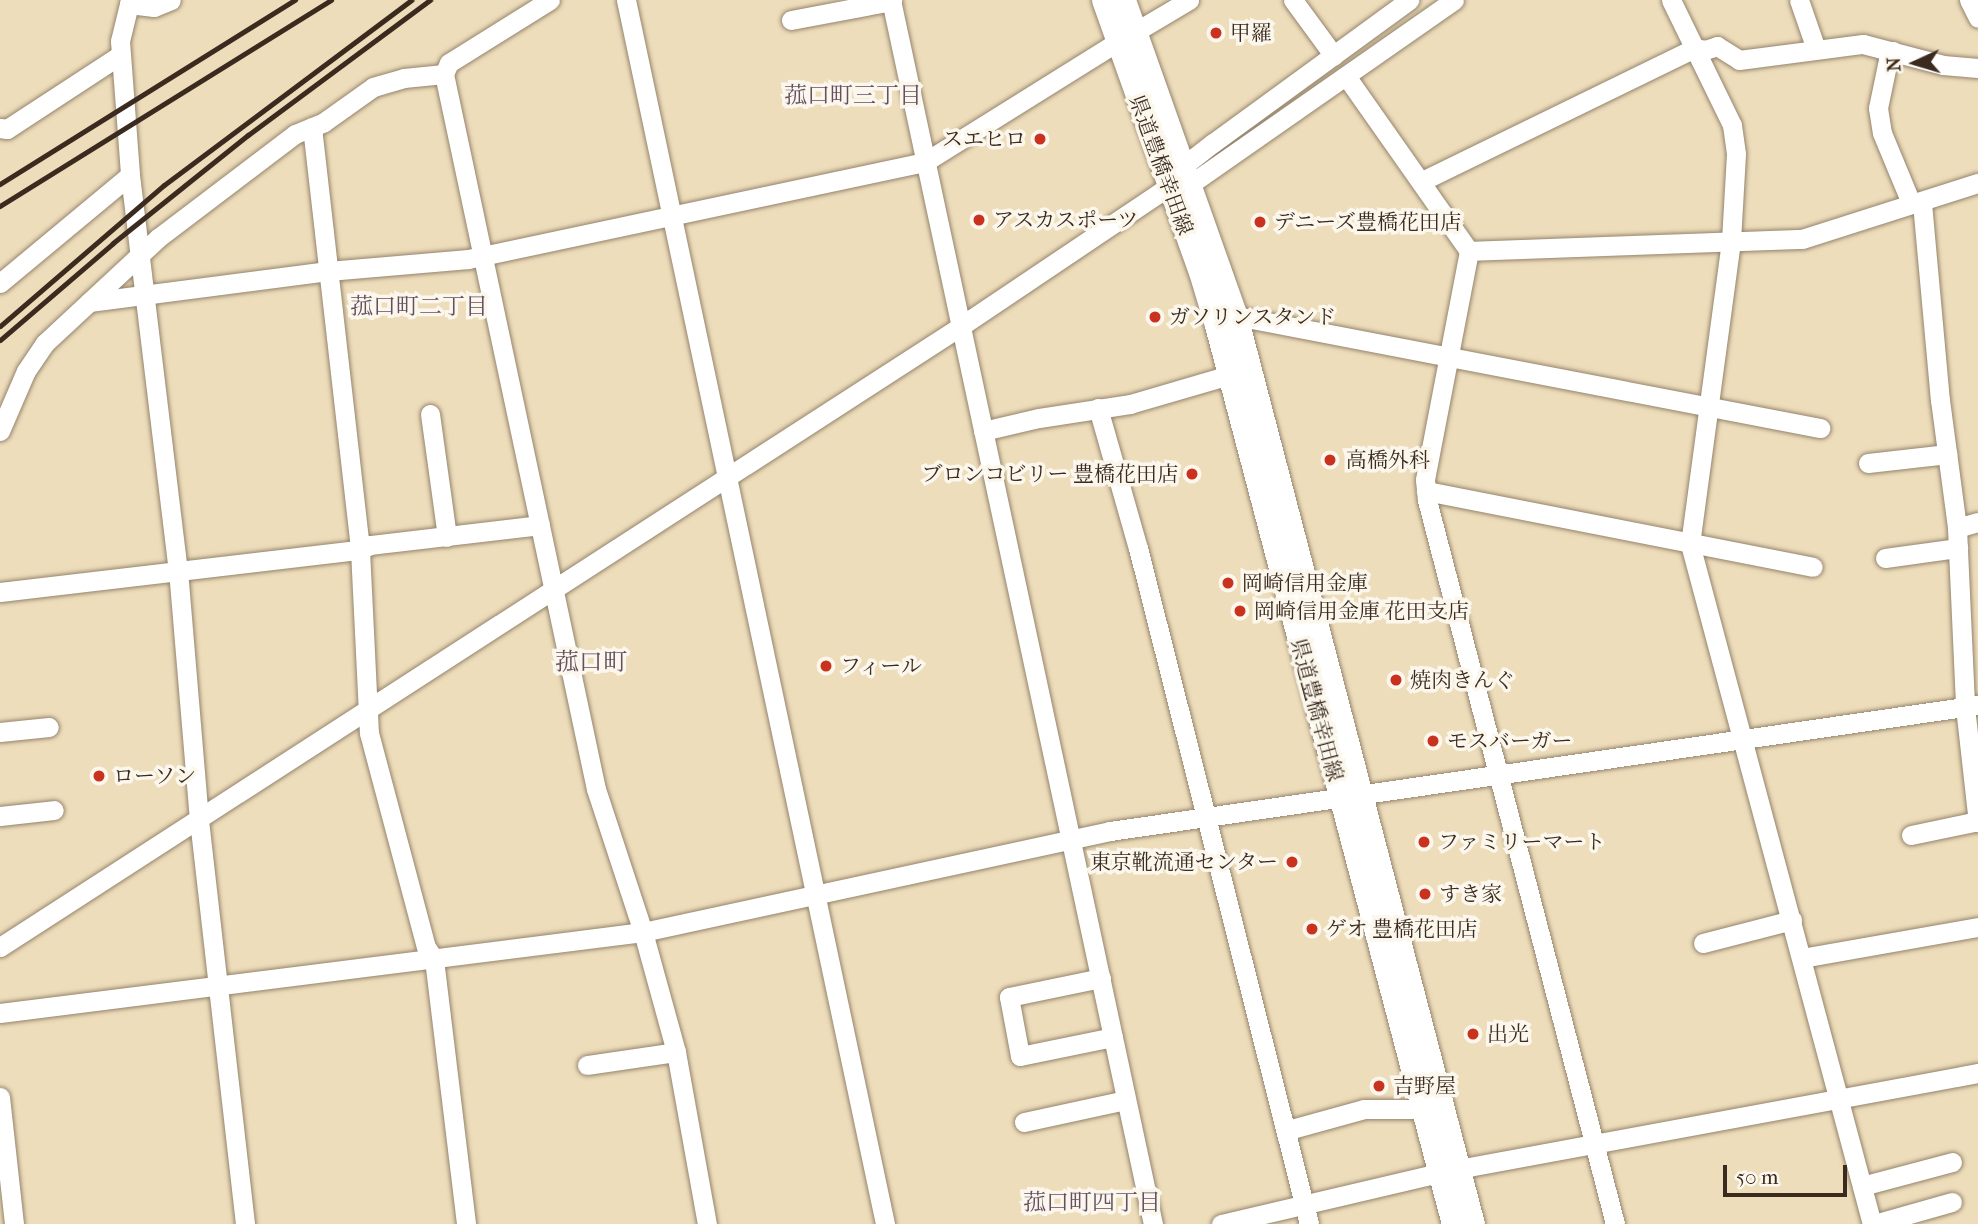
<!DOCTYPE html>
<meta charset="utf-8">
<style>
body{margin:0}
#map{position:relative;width:1978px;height:1224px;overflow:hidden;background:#edb;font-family:"IM FELL French Canon","Noto Serif JP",serif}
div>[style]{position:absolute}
.roads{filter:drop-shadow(0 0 2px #94846c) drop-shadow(0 0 2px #94846c)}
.minor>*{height:19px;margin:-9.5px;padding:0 9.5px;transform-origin:9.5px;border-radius:9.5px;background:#fff}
.major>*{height:23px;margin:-11.5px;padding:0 11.5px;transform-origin:11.5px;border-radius:11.5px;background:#fff}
.rail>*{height:5px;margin:-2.5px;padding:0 2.5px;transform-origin:2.5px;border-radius:2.5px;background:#3b2a1e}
.dots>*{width:19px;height:19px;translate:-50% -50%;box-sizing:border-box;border:4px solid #fbf7ec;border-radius:50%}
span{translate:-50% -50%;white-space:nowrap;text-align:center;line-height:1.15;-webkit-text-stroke:7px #fbf7ec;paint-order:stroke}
.poi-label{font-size:21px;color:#3b2a1e}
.left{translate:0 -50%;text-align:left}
.right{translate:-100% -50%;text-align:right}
.street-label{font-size:21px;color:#3b2a1e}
.neighbourhood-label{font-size:23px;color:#655062}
.quarter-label{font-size:24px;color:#655062}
.north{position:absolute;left:1880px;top:28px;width:70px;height:70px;-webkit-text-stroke:5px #fbf7ec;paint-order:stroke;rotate:266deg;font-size:19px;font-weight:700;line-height:28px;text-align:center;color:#3b2a1e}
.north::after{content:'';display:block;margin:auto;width:24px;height:32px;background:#3b2a1e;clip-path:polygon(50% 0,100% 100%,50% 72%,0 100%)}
.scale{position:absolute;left:1723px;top:1165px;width:124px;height:32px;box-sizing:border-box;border:4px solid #3b2a1e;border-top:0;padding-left:9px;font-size:21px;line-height:24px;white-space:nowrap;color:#3b2a1e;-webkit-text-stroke:5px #fbf7ec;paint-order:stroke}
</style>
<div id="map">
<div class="roads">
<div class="minor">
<i style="left:130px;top:0;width:42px;rotate:103.7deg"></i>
<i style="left:120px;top:41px;width:134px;rotate:85.7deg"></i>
<i style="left:130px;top:175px;width:398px;rotate:83.1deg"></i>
<i style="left:178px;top:570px;width:251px;rotate:85.2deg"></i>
<i style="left:199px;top:820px;width:407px;rotate:83.5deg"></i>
<i style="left:626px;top:0;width:1251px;rotate:78.05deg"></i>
<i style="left:891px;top:0;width:1252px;rotate:77.92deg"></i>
<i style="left:1293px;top:0;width:69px;rotate:53.8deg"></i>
<i style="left:1671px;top:0;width:139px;rotate:64deg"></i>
<i style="left:1732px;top:125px;width:29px;rotate:82deg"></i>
<i style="left:1736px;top:154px;width:87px;rotate:93.3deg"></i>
<i style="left:1731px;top:241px;width:306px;rotate:97.7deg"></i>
<i style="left:1690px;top:544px;width:704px;rotate:75.02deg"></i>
<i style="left:1799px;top:0;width:52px;rotate:70.9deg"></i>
<i style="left:1969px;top:0;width:20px;rotate:63deg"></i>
<i style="left:129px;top:4px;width:25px;rotate:7deg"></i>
<i style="left:154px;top:7px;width:18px;rotate:-22deg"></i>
<i style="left:791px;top:20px;width:103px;rotate:-10.7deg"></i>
<i style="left:1135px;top:32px;width:63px;rotate:-30.7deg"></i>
<i style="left:1893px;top:51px;width:10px;rotate:119deg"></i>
<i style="left:1888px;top:60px;width:49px;rotate:101.8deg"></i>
<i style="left:1878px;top:108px;width:25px;rotate:81deg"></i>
<i style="left:1882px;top:133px;width:76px;rotate:67.5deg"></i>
<i style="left:444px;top:74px;width:731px;rotate:78deg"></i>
<i style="left:596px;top:789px;width:151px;rotate:71.8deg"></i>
<i style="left:643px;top:932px;width:124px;rotate:74.6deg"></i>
<i style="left:676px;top:1052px;width:175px;rotate:79.8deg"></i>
<i style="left:1346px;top:76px;width:214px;rotate:54.9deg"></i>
<i style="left:1469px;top:251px;width:233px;rotate:100.9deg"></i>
<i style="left:1425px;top:480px;width:20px;rotate:84deg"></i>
<i style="left:1427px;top:500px;width:748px;rotate:75.44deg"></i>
<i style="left:312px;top:127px;width:426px;rotate:83.5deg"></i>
<i style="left:360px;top:550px;width:183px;rotate:87.2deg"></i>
<i style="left:369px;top:733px;width:221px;rotate:75.1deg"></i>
<i style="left:426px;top:947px;width:14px;rotate:56deg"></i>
<i style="left:434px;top:959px;width:267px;rotate:83.1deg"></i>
<i style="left:0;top:128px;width:7px;rotate:8deg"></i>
<i style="left:7px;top:129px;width:135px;rotate:-33.2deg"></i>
<i style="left:1175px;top:178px;width:13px;rotate:-58deg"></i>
<i style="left:1182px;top:167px;width:39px;rotate:-38deg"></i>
<i style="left:1213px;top:143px;width:243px;rotate:-36.1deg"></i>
<i style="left:1422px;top:181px;width:304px;rotate:-26deg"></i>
<i style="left:1695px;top:48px;width:10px;rotate:11deg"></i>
<i style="left:1705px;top:50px;width:13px;rotate:-18deg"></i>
<i style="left:1717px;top:46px;width:26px;rotate:32deg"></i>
<i style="left:1739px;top:60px;width:125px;rotate:-7.4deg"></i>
<i style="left:1863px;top:44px;width:83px;rotate:14.7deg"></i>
<i style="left:1943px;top:65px;width:35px;rotate:5deg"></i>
<i style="left:1922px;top:203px;width:198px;rotate:84.8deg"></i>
<i style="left:1940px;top:400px;width:129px;rotate:82.4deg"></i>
<i style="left:1957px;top:528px;width:179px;rotate:87.4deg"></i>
<i style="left:1965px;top:707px;width:116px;rotate:83.6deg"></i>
<i style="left:1469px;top:251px;width:333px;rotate:-2.1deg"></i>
<i style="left:1802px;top:239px;width:185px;rotate:-17.7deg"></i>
<i style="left:0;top:283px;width:169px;rotate:-39.7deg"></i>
<i style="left:89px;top:302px;width:241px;rotate:-7.4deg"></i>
<i style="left:328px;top:271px;width:141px;rotate:-4.9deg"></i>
<i style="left:468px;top:259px;width:467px;rotate:-12deg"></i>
<i style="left:925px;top:162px;width:226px;rotate:-32deg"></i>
<i style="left:1236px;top:316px;width:595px;rotate:10.86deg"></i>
<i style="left:1098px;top:408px;width:146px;rotate:74.1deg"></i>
<i style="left:1138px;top:548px;width:697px;rotate:75.8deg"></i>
<i style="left:430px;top:414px;width:124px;rotate:82.1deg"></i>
<i style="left:0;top:431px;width:65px;rotate:-66.6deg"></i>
<i style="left:26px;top:371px;width:34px;rotate:-56deg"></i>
<i style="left:45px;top:343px;width:154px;rotate:-42.9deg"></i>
<i style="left:158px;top:238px;width:172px;rotate:-37.2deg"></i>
<i style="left:295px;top:134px;width:31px;rotate:-22deg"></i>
<i style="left:324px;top:122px;width:60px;rotate:-35.5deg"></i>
<i style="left:373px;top:87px;width:32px;rotate:-16deg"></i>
<i style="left:404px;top:78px;width:40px;rotate:-5.7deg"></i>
<i style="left:444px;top:74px;width:12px;rotate:-66deg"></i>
<i style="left:449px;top:63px;width:119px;rotate:-32deg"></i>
<i style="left:983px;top:431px;width:57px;rotate:-13.1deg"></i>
<i style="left:1039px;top:418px;width:92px;rotate:-8.7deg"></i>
<i style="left:1130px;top:404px;width:103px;rotate:-16.3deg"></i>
<i style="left:1868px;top:463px;width:80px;rotate:-6.5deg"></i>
<i style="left:1426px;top:491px;width:394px;rotate:11.1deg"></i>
<i style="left:1957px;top:528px;width:22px;rotate:-16deg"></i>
<i style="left:1885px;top:558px;width:74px;rotate:-7.8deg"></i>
<i style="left:0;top:592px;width:362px;rotate:-6.7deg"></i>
<i style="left:360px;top:550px;width:11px;rotate:-27deg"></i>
<i style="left:370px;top:545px;width:171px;rotate:-6.7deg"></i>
<i style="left:0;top:732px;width:49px;rotate:-5.8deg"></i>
<i style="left:0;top:816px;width:54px;rotate:-6.3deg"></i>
<i style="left:1911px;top:835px;width:68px;rotate:-11.8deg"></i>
<i style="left:1703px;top:943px;width:92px;rotate:-14.5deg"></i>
<i style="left:0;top:947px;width:1144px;rotate:-32.87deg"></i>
<i style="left:961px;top:326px;width:249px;rotate:-33.9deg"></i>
<i style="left:1168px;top:187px;width:21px;rotate:-5deg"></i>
<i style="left:1189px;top:185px;width:323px;rotate:-34.9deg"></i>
<i style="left:1802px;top:958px;width:179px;rotate:-10deg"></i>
<i style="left:1101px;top:978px;width:94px;rotate:168.3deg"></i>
<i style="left:1009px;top:997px;width:60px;rotate:79.4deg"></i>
<i style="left:1020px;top:1056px;width:95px;rotate:-11.5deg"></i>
<i style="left:0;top:1013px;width:648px;rotate:-7.18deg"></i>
<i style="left:643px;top:932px;width:478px;rotate:-12.2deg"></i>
<i style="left:1110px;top:831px;width:877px;rotate:-8.26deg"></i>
<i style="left:587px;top:1065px;width:90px;rotate:-8.3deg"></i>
<i style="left:0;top:1097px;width:128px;rotate:83.7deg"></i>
<i style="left:1024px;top:1122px;width:104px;rotate:-12.2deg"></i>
<i style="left:1288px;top:1130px;width:79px;rotate:-15.4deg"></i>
<i style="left:1364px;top:1109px;width:58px"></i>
<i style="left:1458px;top:1169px;width:529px;rotate:-10.46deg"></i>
<i style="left:1862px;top:1186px;width:93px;rotate:-14.9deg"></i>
<i style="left:1221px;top:1224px;width:224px;rotate:-13.2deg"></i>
<i style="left:1874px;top:1224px;width:81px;rotate:-15.8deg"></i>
</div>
<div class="major">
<i style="left:1103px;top:0;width:289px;rotate:70.4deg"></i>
<i style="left:1200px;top:272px;width:55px;rotate:73.2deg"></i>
<i style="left:1216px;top:325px;width:930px;rotate:75.23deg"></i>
<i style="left:1124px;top:0;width:335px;rotate:70.5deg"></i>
<i style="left:1236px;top:316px;width:938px;rotate:75.37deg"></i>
</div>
</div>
<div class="rail">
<i style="left:0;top:184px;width:348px;rotate:-32deg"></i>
<i style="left:0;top:206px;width:390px;rotate:-31.9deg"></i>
<i style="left:0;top:326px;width:216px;rotate:-40.7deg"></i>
<i style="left:164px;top:185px;width:309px;rotate:-36.8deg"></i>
<i style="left:0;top:340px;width:149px;rotate:-40.6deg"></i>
<i style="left:113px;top:243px;width:173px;rotate:-38.7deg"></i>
<i style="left:248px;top:135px;width:227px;rotate:-36.6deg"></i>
</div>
<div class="dots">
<i style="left:1216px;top:33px;background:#c8321e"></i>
<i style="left:1040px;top:139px;background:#c8321e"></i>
<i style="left:979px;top:220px;background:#c8321e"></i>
<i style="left:1260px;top:222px;background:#c8321e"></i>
<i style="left:1155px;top:317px;background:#c8321e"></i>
<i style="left:1330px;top:460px;background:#c8321e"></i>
<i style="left:1192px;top:474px;background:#c8321e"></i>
<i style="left:1228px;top:583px;background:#c8321e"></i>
<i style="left:1240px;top:611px;background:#c8321e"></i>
<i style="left:826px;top:666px;background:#c8321e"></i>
<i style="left:1396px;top:680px;background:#c8321e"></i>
<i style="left:1433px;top:741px;background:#c8321e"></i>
<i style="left:99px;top:776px;background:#c8321e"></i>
<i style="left:1424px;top:842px;background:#c8321e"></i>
<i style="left:1292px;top:862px;background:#c8321e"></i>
<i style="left:1425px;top:894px;background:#c8321e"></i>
<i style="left:1312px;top:929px;background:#c8321e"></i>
<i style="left:1473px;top:1034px;background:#c8321e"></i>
<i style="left:1379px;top:1086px;background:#c8321e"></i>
</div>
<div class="poi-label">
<span class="left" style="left:1230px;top:33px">甲羅</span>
<span class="right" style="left:1026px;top:139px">スエヒロ</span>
<span class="left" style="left:993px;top:220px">アスカスポーツ</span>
<span class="left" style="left:1274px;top:222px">デニーズ豊橋花田店</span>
<span class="left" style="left:1169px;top:317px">ガソリンスタンド</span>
<span class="left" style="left:1346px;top:460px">高橋外科</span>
<span class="right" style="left:1178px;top:474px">ブロンコビリー 豊橋花田店</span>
<span class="left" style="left:1242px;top:583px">岡崎信用金庫</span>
<span class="left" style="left:1254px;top:611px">岡崎信用金庫 花田支店</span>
<span class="left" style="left:840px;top:666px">フィール</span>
<span class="left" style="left:1410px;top:680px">焼肉きんぐ</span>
<span class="left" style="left:1447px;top:741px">モスバーガー</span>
<span class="left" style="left:113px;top:776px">ローソン</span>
<span class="left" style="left:1438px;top:842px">ファミリーマート</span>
<span class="right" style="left:1278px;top:862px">東京靴流通センター</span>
<span class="left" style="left:1439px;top:894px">すき家</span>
<span class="left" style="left:1326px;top:929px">ゲオ 豊橋花田店</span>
<span class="left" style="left:1487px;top:1034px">出光</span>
<span class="left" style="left:1393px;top:1086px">吉野屋</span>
</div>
<div class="street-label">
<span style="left:1161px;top:165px;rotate:70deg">県道豊橋幸田線</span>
<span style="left:1317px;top:710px;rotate:75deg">県道豊橋幸田線</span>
</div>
<div class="neighbourhood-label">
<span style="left:853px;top:96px">菰口町三丁目</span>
<span style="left:419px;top:307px">菰口町二丁目</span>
<span style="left:1092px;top:1203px">菰口町四丁目</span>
</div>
<div class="quarter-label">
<span style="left:591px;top:663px">菰口町</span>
</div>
<div class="north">N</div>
<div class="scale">50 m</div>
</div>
